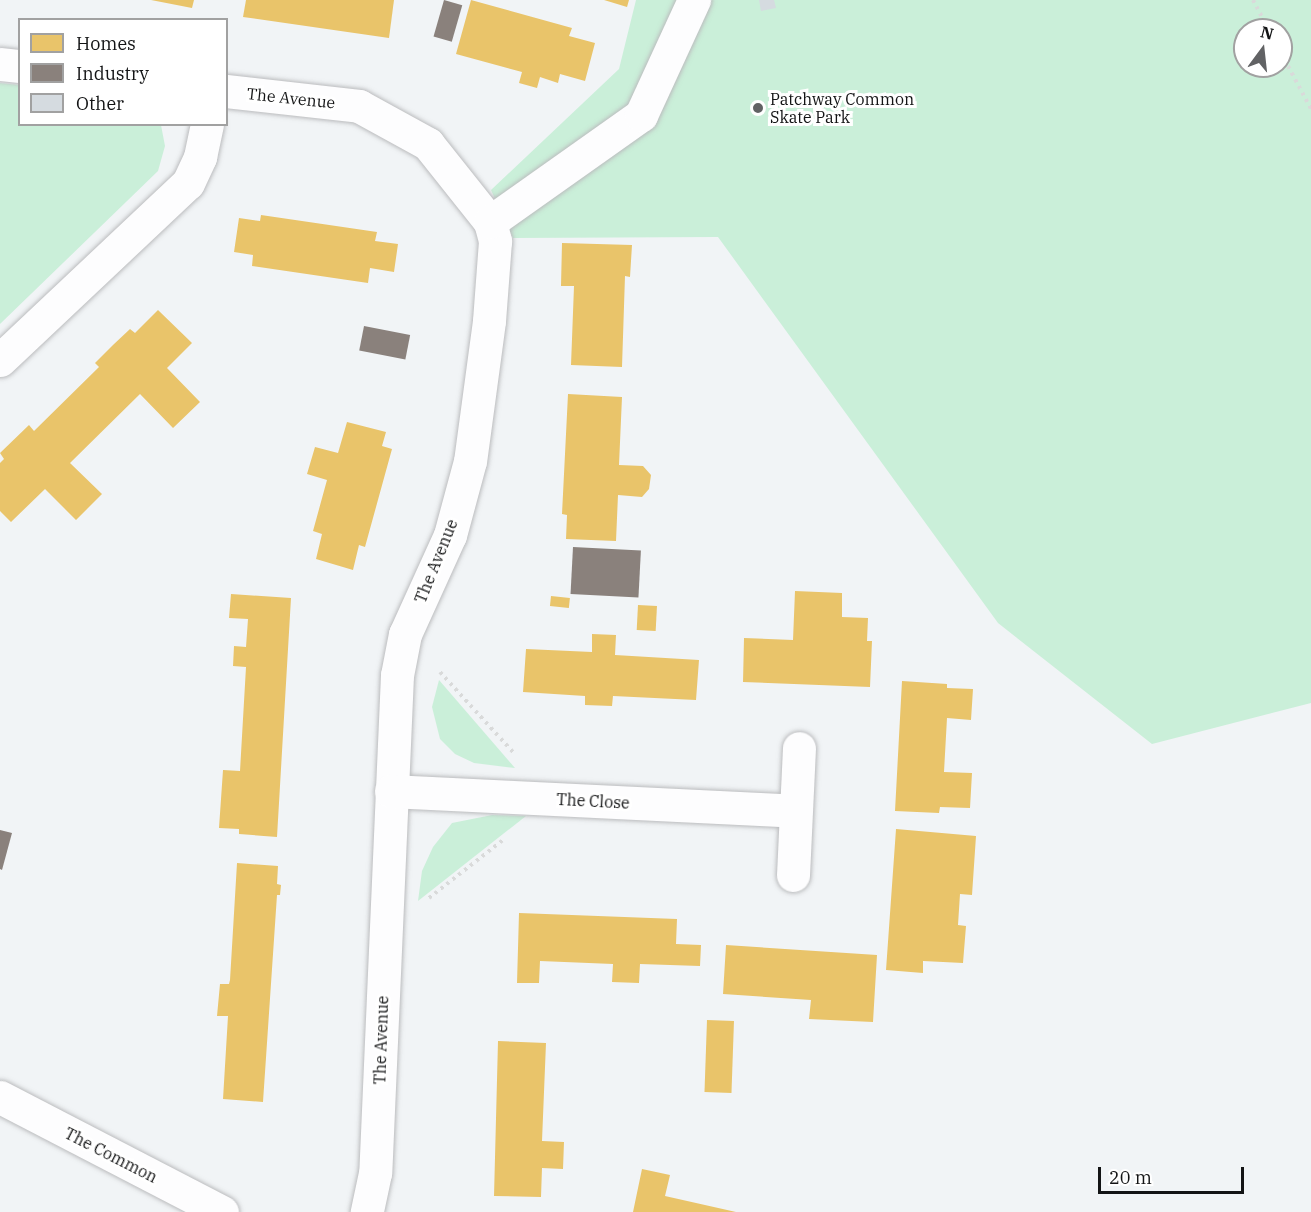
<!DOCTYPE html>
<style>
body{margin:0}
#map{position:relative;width:1311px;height:1212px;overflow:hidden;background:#f1f4f6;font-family:"IBM Plex Serif",serif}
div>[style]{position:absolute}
.green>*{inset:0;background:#caefd9}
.homes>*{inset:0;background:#e9c46a;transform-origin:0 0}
.industry>*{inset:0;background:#8a817c;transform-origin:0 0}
.building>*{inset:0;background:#d5dbe0}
.path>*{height:4px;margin-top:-2px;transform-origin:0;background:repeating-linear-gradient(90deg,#d9dada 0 3px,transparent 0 7.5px)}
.roads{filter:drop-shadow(0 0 2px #bbbcbe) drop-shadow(0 0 2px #bbbcbe)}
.minor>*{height:33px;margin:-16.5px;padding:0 16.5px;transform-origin:16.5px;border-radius:16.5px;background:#fdfdfe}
.dots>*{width:16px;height:16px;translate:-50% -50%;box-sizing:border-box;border:3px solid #fff;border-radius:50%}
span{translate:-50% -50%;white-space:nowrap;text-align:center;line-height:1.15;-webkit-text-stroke:6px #fff;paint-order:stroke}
.street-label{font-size:16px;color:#131415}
.poi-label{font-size:16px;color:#131415}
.left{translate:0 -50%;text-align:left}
.legend{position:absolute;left:18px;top:18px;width:210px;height:108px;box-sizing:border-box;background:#fff;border:2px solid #a1a1a1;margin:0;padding:8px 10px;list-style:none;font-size:18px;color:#131415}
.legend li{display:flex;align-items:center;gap:12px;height:30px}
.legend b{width:30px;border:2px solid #a1a1a1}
.north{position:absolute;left:1233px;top:18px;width:60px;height:60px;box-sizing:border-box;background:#fff;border:2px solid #a1a1a1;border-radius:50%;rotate:15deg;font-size:16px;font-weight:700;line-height:24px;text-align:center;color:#131415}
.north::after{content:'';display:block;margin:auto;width:21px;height:27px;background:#616264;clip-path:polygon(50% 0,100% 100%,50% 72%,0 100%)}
.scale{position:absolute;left:1098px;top:1167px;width:146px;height:27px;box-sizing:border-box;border:3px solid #131415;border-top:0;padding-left:8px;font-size:18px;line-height:21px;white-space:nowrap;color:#131415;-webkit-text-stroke:4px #fff;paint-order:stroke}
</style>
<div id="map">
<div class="green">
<i style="clip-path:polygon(evenodd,636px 0,1311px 0,1311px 703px,1152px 744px,998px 623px,718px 237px,513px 238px,491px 190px,619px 69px,636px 0,1245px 30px,1281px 30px,1281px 66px,1245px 66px,1245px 30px)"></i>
<i style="clip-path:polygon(0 83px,19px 85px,20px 124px,161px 125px,165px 146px,158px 171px,0 324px)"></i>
<i style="clip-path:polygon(439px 680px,515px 768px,474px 763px,455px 754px,440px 739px,432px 707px)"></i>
<i style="clip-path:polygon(492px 815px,526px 816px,418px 901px,422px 871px,433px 847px,452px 823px)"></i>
</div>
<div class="homes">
<i style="clip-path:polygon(151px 0,194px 0,192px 8px)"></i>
<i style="clip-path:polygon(246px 0,394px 0,389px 38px,243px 17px)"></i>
<i style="clip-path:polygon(471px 0,572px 28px,569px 36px,595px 43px,585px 81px,560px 74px,558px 83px,540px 77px,537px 88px,519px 83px,522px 72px,456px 54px)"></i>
<i style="clip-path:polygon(604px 0,629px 0,627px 7px)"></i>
<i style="clip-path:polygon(261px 215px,377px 232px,375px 241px,398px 244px,394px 272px,370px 268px,368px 283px,252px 266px,253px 255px,234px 252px,239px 218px,260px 221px)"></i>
<i style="clip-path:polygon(562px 243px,632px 245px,630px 277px,625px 276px,622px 367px,571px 365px,574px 286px,561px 286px)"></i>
<i style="clip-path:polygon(158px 310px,192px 343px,167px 368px,200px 402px,173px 428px,140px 394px,70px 463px,102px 494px,76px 520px,45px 489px,11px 522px,0 511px,0 463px,4px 459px,0 453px,29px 425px,34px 431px,99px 367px,95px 363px,113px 345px,130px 329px,135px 333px)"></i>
<i style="clip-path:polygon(568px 394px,622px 397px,619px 465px,643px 466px,651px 475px,649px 489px,642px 497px,618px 495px,616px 541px,566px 539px,567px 515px,562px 514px)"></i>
<i style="clip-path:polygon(347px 422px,386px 432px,382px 446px,392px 449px,365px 547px,359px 545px,353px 570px,316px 559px,322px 534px,313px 531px,327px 480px,307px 474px,315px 447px,338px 453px)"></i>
<i style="clip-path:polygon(795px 591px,842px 593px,842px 617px,868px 618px,867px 641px,872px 641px,870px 687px,743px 682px,744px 638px,793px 640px)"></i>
<i style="clip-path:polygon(231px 594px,291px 598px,277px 837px,239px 834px,239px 829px,219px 828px,223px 770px,240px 771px,246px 667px,233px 666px,234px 646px,246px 647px,248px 619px,229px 618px)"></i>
<i style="left:551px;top:596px;width:19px;height:10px;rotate:6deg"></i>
<i style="left:638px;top:605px;width:19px;height:25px;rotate:3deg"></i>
<i style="clip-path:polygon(592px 634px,616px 635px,615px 655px,699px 660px,696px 700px,613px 696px,612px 706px,585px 705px,585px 696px,523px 692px,526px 649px,592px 652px)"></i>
<i style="clip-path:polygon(902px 681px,947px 684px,947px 688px,973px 689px,971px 720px,947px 718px,944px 772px,972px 773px,970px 808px,940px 807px,939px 813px,895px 811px)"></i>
<i style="clip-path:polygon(896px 829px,976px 836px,972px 895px,960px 894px,958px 925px,966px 926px,963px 963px,923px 961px,923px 973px,886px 970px)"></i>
<i style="clip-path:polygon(237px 863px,278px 866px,277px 884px,281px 885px,280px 895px,277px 895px,263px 1102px,223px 1099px,228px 1016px,217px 1016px,220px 984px,229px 984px,230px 980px)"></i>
<i style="clip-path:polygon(519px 913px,677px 919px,676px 944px,701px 945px,700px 966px,640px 964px,639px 983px,612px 982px,613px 964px,540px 961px,539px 983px,517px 983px)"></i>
<i style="clip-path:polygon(726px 945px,877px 955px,873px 1022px,809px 1019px,811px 1000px,723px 994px)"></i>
<i style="left:707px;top:1020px;width:27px;height:72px;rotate:2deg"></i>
<i style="clip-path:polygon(498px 1041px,546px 1043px,542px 1141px,564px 1142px,563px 1169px,542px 1168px,541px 1197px,494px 1196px)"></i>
<i style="clip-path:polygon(642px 1169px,670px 1175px,665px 1196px,736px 1212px,633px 1212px)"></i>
</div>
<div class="industry">
<i style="left:444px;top:0;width:19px;height:38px;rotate:16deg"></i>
<i style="left:364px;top:326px;width:47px;height:25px;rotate:11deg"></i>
<i style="left:573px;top:547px;width:68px;height:47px;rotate:3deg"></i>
<i style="clip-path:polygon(0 830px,12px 833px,2px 870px,0 869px)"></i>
</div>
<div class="building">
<i style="clip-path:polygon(759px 0,774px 0,776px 8px,761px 11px)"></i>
</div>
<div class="path">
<i style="left:1253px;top:0;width:34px;rotate:62deg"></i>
<i style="left:1281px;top:53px;width:64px;rotate:61.8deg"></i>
<i style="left:440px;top:672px;width:110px;rotate:47.6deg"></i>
<i style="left:429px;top:898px;width:94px;rotate:-38.1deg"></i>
</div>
<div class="roads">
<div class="minor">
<i style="left:0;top:64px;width:20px;rotate:6deg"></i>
<i style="left:226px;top:91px;width:134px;rotate:6.4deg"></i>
<i style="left:359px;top:106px;width:79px;rotate:28.8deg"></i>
<i style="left:428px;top:144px;width:100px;rotate:51.5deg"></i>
<i style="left:490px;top:222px;width:20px;rotate:75deg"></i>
<i style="left:495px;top:241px;width:80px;rotate:94.3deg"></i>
<i style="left:489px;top:321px;width:141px;rotate:97.7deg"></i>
<i style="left:470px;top:461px;width:77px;rotate:105.1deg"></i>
<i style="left:450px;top:535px;width:109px;rotate:114.4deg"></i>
<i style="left:405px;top:634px;width:42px;rotate:101deg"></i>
<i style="left:397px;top:675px;width:498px;rotate:92.5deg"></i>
<i style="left:375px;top:1173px;width:40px;rotate:102deg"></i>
<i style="left:490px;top:222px;width:185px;rotate:-35.3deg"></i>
<i style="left:641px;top:115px;width:127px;rotate:-65.3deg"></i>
<i style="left:0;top:360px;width:258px;rotate:-43.3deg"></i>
<i style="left:188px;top:183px;width:29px;rotate:-65deg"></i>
<i style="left:200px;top:157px;width:34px;rotate:-78deg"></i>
<i style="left:391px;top:791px;width:404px;rotate:2.8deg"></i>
<i style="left:793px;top:875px;width:127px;rotate:-87.3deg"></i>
<i style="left:0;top:1097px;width:250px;rotate:27.4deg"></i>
</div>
</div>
<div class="dots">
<i style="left:758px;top:108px;background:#616264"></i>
</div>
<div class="street-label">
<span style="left:291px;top:98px;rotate:6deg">The Avenue</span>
<span style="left:436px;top:561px;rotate:-68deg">The Avenue</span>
<span style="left:593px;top:801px;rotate:3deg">The Close</span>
<span style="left:381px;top:1040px;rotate:-88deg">The Avenue</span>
<span style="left:111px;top:1155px;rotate:27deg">The Common</span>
</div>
<div class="poi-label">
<span class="left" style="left:770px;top:108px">Patchway Common<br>Skate Park</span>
</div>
<ul class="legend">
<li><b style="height:16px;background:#e9c46a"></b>Homes</li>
<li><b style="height:16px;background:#8a817c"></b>Industry</li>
<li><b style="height:16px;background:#d5dbe0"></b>Other</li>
</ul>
<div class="north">N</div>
<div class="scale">20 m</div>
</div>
